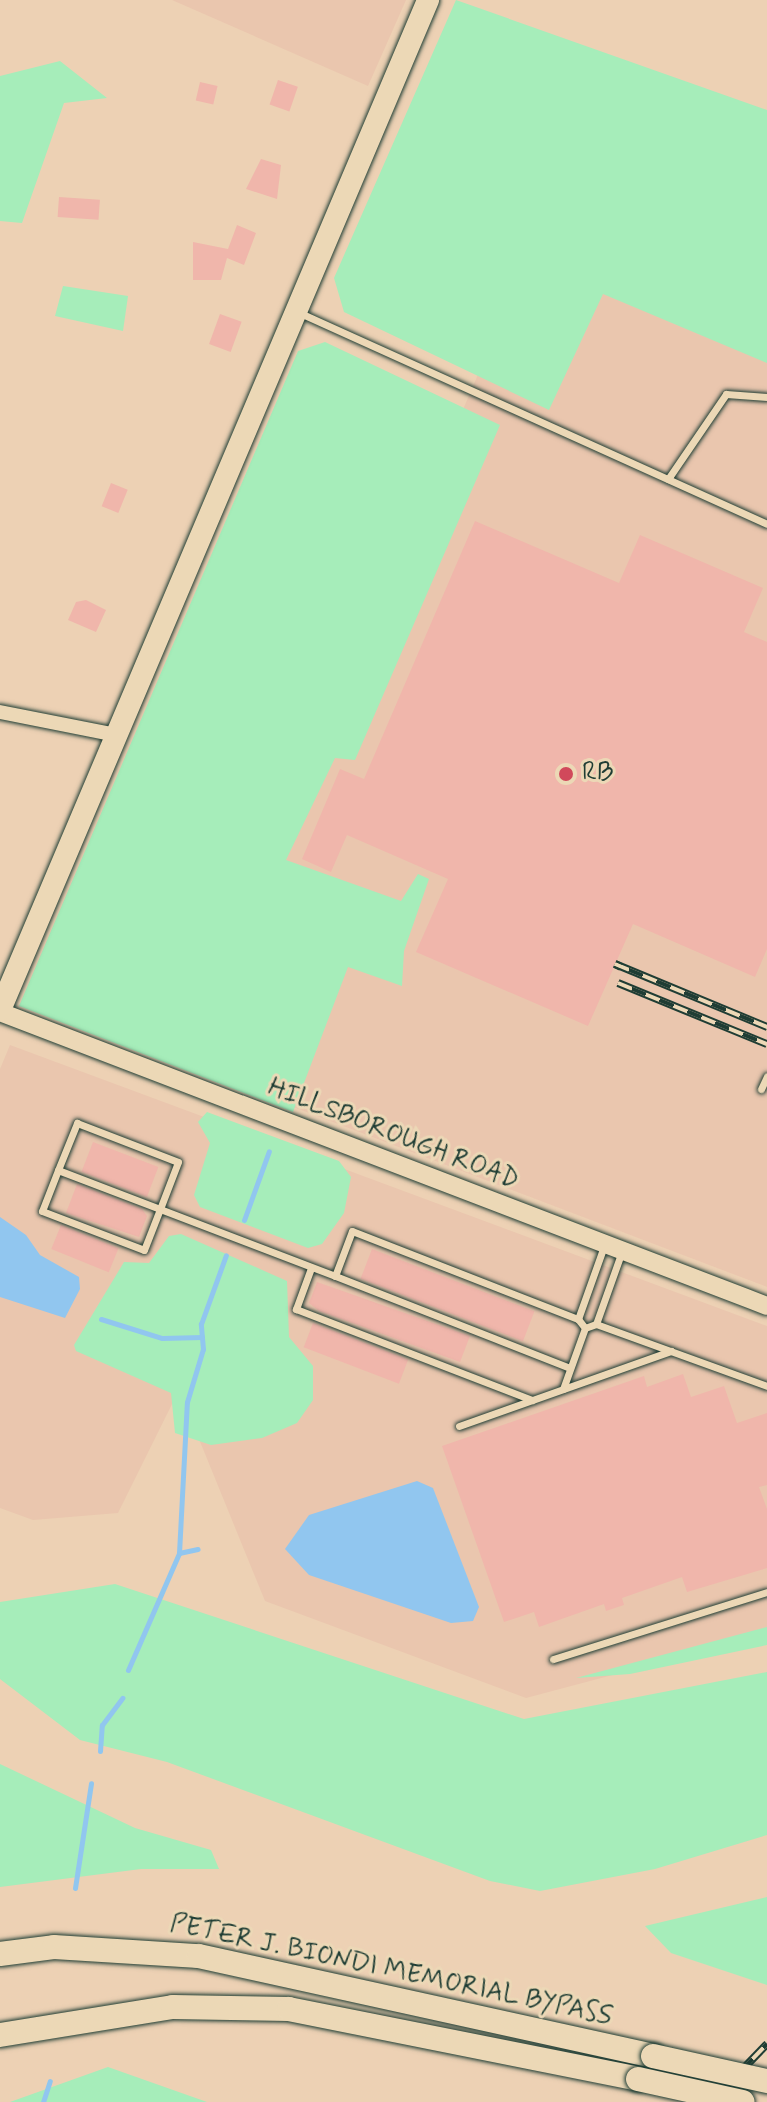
<!DOCTYPE html>
<style>
body{margin:0}
#map{position:relative;width:767px;height:2102px;overflow:hidden;background:#edd1b4;font-family:Mynerve,sans-serif}
div>[style]{position:absolute}
.built>*{inset:0;background:#eac6ae}
.green>*{inset:0;background:#a6edba}
.water>*{inset:0;background:#91c6ef}
.stream>*{height:5px;margin:-2.5px;padding:0 2.5px;transform-origin:2.5px;border-radius:2.5px;background:#91c6ef}
.building>*{inset:0;background:#f0b6ab;transform-origin:0 0}
.roads{filter:drop-shadow(0 0 2px #1f3d34) drop-shadow(0 0 2px #1f3d34)}
.service>*{height:7px;margin:-3.5px;padding:0 3.5px;transform-origin:3.5px;border-radius:3.5px;background:#ecd8b6}
.minor>*{height:14px;margin:-7px;padding:0 7px;transform-origin:7px;border-radius:7px;background:#ecd8b6}
.tertiary>*{height:18px;margin:-9px;padding:0 9px;transform-origin:9px;border-radius:9px;background:#ecd8b6}
.primary>*{height:22px;margin:-11px;padding:0 11px;transform-origin:11px;border-radius:11px;background:#ecd8b6}
.trunk>*{height:24px;margin:-12px;padding:0 12px;transform-origin:12px;border-radius:12px;background:#ecd8b6}
.rail>*{height:8px;margin-top:-4px;transform-origin:0;background:repeating-linear-gradient(90deg,#ecd8b6 0 15px,#1f3d34 0 30px);box-sizing:border-box;border-block:2px solid #1f3d34}
.bridges{filter:drop-shadow(0 0 2px #1f3d34) drop-shadow(0 0 2px #1f3d34)}
.trunk-bridge>*{height:24px;margin:-12px;padding:0 12px;transform-origin:12px;border-radius:12px;background:#ecd8b6}
.dots>*{width:22px;height:22px;translate:-50% -50%;box-sizing:border-box;border:4px solid #ecd8b6;border-radius:50%}
span{translate:-50% -50%;white-space:nowrap;text-align:center;line-height:1.15;-webkit-text-stroke:6px #ecd8b6;paint-order:stroke}
.poi-label{font-size:26px;color:#1f3d34}
.left{translate:0 -50%;text-align:left}
.street-label{font-size:26px;color:#1f3d34}
</style>
<div id="map">
<div class="built">
<i style="clip-path:polygon(172px 0,406px 0,368px 86px)"></i>
<i style="clip-path:polygon(535px 241px,767px 336px,767px 1287px,183px 1065px)"></i>
<i style="clip-path:polygon(10px 1045px,767px 1326px,767px 1634px,526px 1698px,265px 1601px,179px 1390px,118px 1513px,33px 1520px,0 1508px,0 1069px)"></i>
</div>
<div class="green">
<i style="clip-path:polygon(456px 0,767px 110px,767px 363px,603px 294px,549px 410px,344px 312px,334px 278px)"></i>
<i style="clip-path:polygon(60px 61px,107px 98px,64px 103px,22px 223px,0 221px,0 76px)"></i>
<i style="clip-path:polygon(63px 286px,128px 296px,123px 331px,55px 316px)"></i>
<i style="clip-path:polygon(325px 342px,500px 425px,355px 760px,335px 758px,286px 860px,401px 901px,418px 874px,429px 879px,404px 951px,402px 986px,348px 967px,293px 1112px,19px 1006px,298px 351px)"></i>
<i style="clip-path:polygon(207px 1112px,339px 1161px,351px 1177px,344px 1213px,322px 1244px,308px 1248px,200px 1207px,194px 1195px,210px 1143px,198px 1122px)"></i>
<i style="clip-path:polygon(181px 1234px,287px 1281px,289px 1337px,313px 1366px,313px 1400px,297px 1423px,262px 1438px,211px 1445px,175px 1433px,171px 1393px,76px 1351px,74px 1345px,124px 1262px,149px 1263px,169px 1236px)"></i>
<i style="clip-path:polygon(115px 1584px,524px 1719px,767px 1672px,767px 1835px,655px 1869px,540px 1891px,490px 1881px,167px 1762px,80px 1740px,0 1679px,0 1602px)"></i>
<i style="clip-path:polygon(767px 1627px,767px 1645px,630px 1674px,576px 1678px)"></i>
<i style="clip-path:polygon(0 1764px,135px 1828px,211px 1850px,219px 1869px,141px 1869px,0 1887px)"></i>
<i style="clip-path:polygon(767px 1897px,767px 1985px,671px 1953px,645px 1926px)"></i>
<i style="clip-path:polygon(108px 2067px,207px 2102px,10px 2102px)"></i>
</div>
<div class="water">
<i style="clip-path:polygon(0 1217px,26px 1235px,40px 1255px,79px 1277px,80px 1289px,65px 1318px,0 1297px)"></i>
<i style="clip-path:polygon(417px 1481px,433px 1488px,479px 1607px,473px 1621px,451px 1623px,309px 1575px,285px 1549px,309px 1515px)"></i>
</div>
<div class="stream">
<i style="left:244px;top:1220px;width:73px;rotate:-70.1deg"></i>
<i style="left:101px;top:1319px;width:64px;rotate:17.3deg"></i>
<i style="left:162px;top:1338px;width:40px;rotate:-1.4deg"></i>
<i style="left:179px;top:1553px;width:19px;rotate:-12deg"></i>
<i style="left:128px;top:1670px;width:128px;rotate:-66.4deg"></i>
<i style="left:179px;top:1553px;width:151px;rotate:-87deg"></i>
<i style="left:187px;top:1402px;width:55px;rotate:-73.2deg"></i>
<i style="left:203px;top:1349px;width:25px;rotate:-95deg"></i>
<i style="left:201px;top:1324px;width:73px;rotate:-70.1deg"></i>
<i style="left:100px;top:1751px;width:26px;rotate:-86deg"></i>
<i style="left:102px;top:1725px;width:34px;rotate:-53deg"></i>
<i style="left:75px;top:1888px;width:106px;rotate:-81.3deg"></i>
<i style="left:43px;top:2102px;width:22px;rotate:-72deg"></i>
</div>
<div class="building">
<i style="left:278px;top:80px;width:21px;height:26px;rotate:19deg"></i>
<i style="left:200px;top:82px;width:18px;height:19px;rotate:13deg"></i>
<i style="clip-path:polygon(261px 159px,281px 165px,277px 199px,246px 189px)"></i>
<i style="left:59px;top:197px;width:41px;height:20px;rotate:4deg"></i>
<i style="clip-path:polygon(237px 225px,256px 233px,244px 265px,227px 258px,221px 280px,193px 280px,193px 242px,228px 249px)"></i>
<i style="left:220px;top:314px;width:23px;height:32px;rotate:20deg"></i>
<i style="left:111px;top:483px;width:18px;height:25px;rotate:22deg"></i>
<i style="clip-path:polygon(475px 521px,619px 583px,640px 535px,763px 588px,744px 632px,767px 642px,767px 949px,755px 977px,633px 924px,588px 1026px,416px 952px,448px 879px,347px 835px,331px 872px,302px 859px,340px 769px,364px 779px)"></i>
<i style="clip-path:polygon(86px 600px,106px 610px,96px 632px,68px 620px,76px 602px)"></i>
<i style="left:93px;top:1142px;width:70px;height:32px;rotate:21deg"></i>
<i style="clip-path:polygon(77px 1184px,142px 1209px,147px 1216px,139px 1237px,66px 1213px)"></i>
<i style="left:61px;top:1225px;width:62px;height:26px;rotate:22deg"></i>
<i style="left:372px;top:1249px;width:174px;height:32px;rotate:21deg"></i>
<i style="clip-path:polygon(317px 1282px,470px 1336px,460px 1362px,319px 1311px,309px 1303px)"></i>
<i style="left:313px;top:1323px;width:102px;height:26px;rotate:21deg"></i>
<i style="clip-path:polygon(683px 1374px,691px 1397px,724px 1386px,737px 1423px,767px 1413px,767px 1485px,759px 1487px,767px 1509px,767px 1568px,687px 1592px,682px 1577px,622px 1598px,624px 1605px,606px 1611px,604px 1604px,539px 1627px,534px 1612px,504px 1622px,442px 1446px,644px 1376px,647px 1387px)"></i>
</div>
<div class="roads">
<div class="service">
<i style="left:300px;top:313px;width:512px;rotate:24.31deg"></i>
<i style="left:668px;top:479px;width:103px;rotate:-55.7deg"></i>
<i style="left:726px;top:394px;width:41px;rotate:4.2deg"></i>
<i style="left:761px;top:1089px;width:14px;rotate:-65deg"></i>
<i style="left:77px;top:1123px;width:108px;rotate:21.1deg"></i>
<i style="left:178px;top:1162px;width:50px;rotate:111deg"></i>
<i style="left:160px;top:1209px;width:109px;rotate:-159.1deg"></i>
<i style="left:58px;top:1170px;width:51px;rotate:-68deg"></i>
<i style="left:58px;top:1170px;width:44px;rotate:111.3deg"></i>
<i style="left:42px;top:1211px;width:109px;rotate:20.9deg"></i>
<i style="left:144px;top:1250px;width:44px;rotate:-68.7deg"></i>
<i style="left:160px;top:1209px;width:187px;rotate:20.9deg"></i>
<i style="left:311px;top:1268px;width:44px;rotate:110.1deg"></i>
<i style="left:296px;top:1309px;width:253px;rotate:21.1deg"></i>
<i style="left:578px;top:1319px;width:77px;rotate:-70.4deg"></i>
<i style="left:596px;top:1324px;width:77px;rotate:-70.4deg"></i>
<i style="left:570px;top:1368px;width:252px;rotate:-158.6deg"></i>
<i style="left:335px;top:1276px;width:48px;rotate:-69.3deg"></i>
<i style="left:352px;top:1231px;width:243px;rotate:21.3deg"></i>
<i style="left:578px;top:1319px;width:11px;rotate:52deg"></i>
<i style="left:585px;top:1328px;width:12px;rotate:-20deg"></i>
<i style="left:596px;top:1324px;width:182px;rotate:19.9deg"></i>
<i style="left:563px;top:1389px;width:65px;rotate:-70.2deg"></i>
<i style="left:459px;top:1426px;width:225px;rotate:-19.5deg"></i>
<i style="left:553px;top:1659px;width:224px;rotate:-17.4deg"></i>
</div>
<div class="minor">
<i style="left:0;top:712px;width:118px;rotate:11.2deg"></i>
</div>
<div class="tertiary">
<i style="left:0;top:1012px;width:821px;rotate:20.97deg"></i>
</div>
<div class="primary">
<i style="left:0;top:1010px;width:1097px;rotate:-67.03deg"></i>
</div>
<div class="trunk">
<i style="left:0;top:1954px;width:54px;rotate:-7.4deg"></i>
<i style="left:54px;top:1947px;width:145px;rotate:3.6deg"></i>
<i style="left:199px;top:1956px;width:465px;rotate:12.4deg"></i>
<i style="left:0;top:2035px;width:175px;rotate:-9.2deg"></i>
<i style="left:173px;top:2007px;width:116px;rotate:1deg"></i>
<i style="left:289px;top:2009px;width:356px;rotate:11.3deg"></i>
</div>
</div>
<div class="rail">
<i style="left:621px;top:967px;width:7px;rotate:-153deg"></i>
<i style="left:615px;top:964px;width:165px;rotate:22.5deg"></i>
<i style="left:618px;top:983px;width:161px;rotate:22.3deg"></i>
<i style="left:711px;top:2102px;width:81px;rotate:-46deg"></i>
</div>
<div class="bridges">
<div class="trunk-bridge">
<i style="left:653px;top:2056px;width:117px;rotate:12.4deg"></i>
<i style="left:638px;top:2079px;width:107px;rotate:12.4deg"></i>
</div>
</div>
<div class="dots">
<i style="left:566px;top:774px;background:#d1495b"></i>
</div>
<div class="poi-label">
<span class="left" style="left:582px;top:774px">RB</span>
</div>
<div class="street-label">
<span style="left:393px;top:1135px;rotate:21deg">HILLSBOROUGH ROAD</span>
<span style="left:391px;top:1971px;rotate:12deg">PETER J. BIONDI MEMORIAL BYPASS</span>
</div>
</div>
